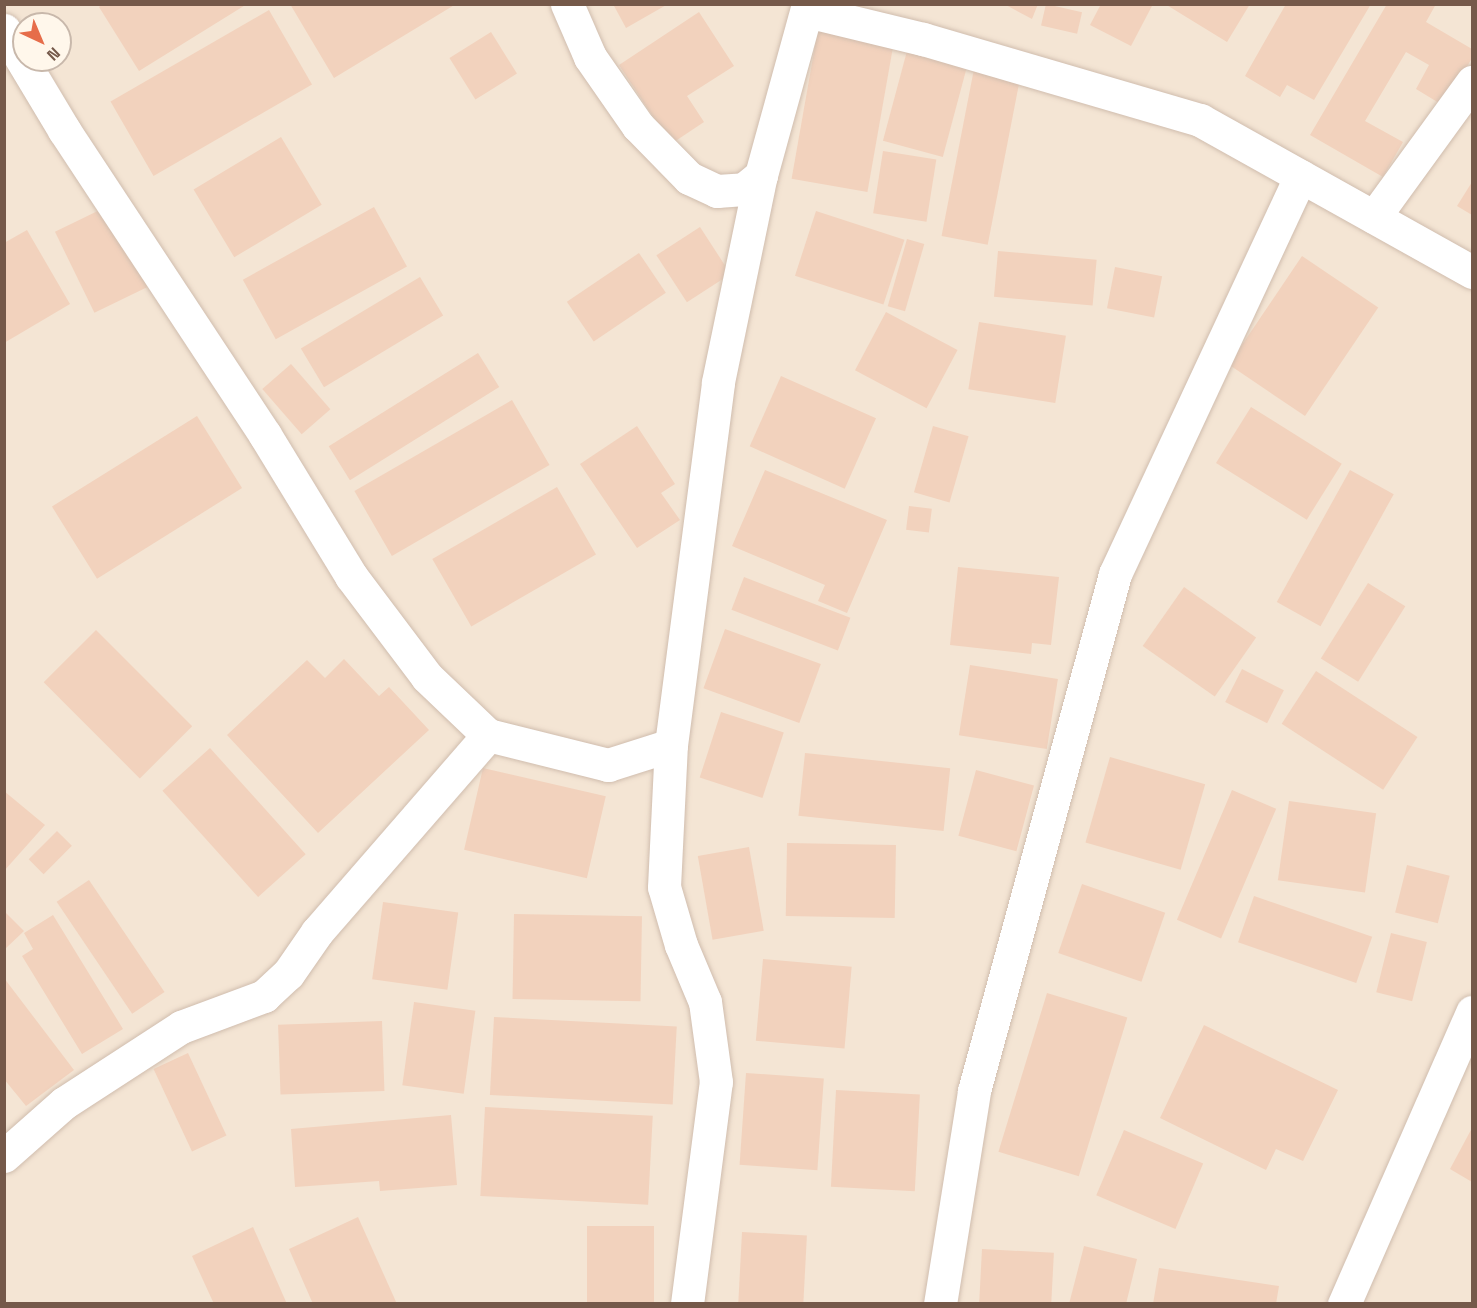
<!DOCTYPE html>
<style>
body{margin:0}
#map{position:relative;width:1477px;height:1308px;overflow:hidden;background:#fcf3e5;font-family:"Space Grotesk",sans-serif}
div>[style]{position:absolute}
.residential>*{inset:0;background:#f4e5d4}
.building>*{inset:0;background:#f2d2bd;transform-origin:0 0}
.roads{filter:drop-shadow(0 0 2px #d0bdae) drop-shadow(0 0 2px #d0bdae)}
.minor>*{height:33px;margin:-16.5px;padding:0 16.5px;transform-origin:16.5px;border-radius:16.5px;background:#fff}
span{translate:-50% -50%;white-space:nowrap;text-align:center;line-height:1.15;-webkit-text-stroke:4.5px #fff7eb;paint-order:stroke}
.frame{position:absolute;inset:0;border:6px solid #75594a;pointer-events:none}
.north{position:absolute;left:12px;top:12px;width:60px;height:60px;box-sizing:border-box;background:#fff7eb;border:2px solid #c8b8ab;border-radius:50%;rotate:136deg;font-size:16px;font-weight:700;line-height:24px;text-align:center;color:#75594a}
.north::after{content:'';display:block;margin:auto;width:21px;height:27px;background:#e66d4a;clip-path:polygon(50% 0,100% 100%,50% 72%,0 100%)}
</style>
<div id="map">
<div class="residential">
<i style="clip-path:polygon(evenodd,5px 5px,1472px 5px,1472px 1303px,5px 1303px,5px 5px,24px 24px,60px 24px,60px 60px,24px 60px,24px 24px)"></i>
</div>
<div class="building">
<i style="clip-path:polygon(102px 4px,247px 4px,139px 71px,99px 7px)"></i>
<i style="clip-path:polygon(290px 4px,456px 4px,334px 78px)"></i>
<i style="clip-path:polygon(613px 4px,668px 4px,626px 28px)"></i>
<i style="clip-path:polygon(1004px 4px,1038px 4px,1032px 19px)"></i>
<i style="left:1046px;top:4px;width:37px;height:22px;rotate:13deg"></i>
<i style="clip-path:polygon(1101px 4px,1153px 4px,1131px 46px,1090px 25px)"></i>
<i style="clip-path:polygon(1165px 4px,1250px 4px,1227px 42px)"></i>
<i style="clip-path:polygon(1286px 4px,1371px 4px,1314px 100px,1287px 85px,1280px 97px,1245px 76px)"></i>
<i style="clip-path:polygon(1387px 4px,1436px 4px,1426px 22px,1472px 49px,1472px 58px,1444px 106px,1416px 89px,1429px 65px,1406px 52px,1365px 121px,1403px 142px,1383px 177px,1310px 135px)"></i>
<i style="left:269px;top:10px;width:86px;height:183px;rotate:60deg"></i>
<i style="clip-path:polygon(699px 12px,734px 66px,687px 96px,704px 122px,671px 144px,619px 65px)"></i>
<i style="left:818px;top:29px;width:77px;height:152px;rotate:10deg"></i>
<i style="left:491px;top:32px;width:49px;height:49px;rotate:58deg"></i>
<i style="left:907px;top:51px;width:62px;height:93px;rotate:15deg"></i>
<i style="left:974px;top:69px;width:47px;height:170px;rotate:11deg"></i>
<i style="left:281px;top:137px;width:79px;height:102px;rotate:59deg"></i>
<i style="left:883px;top:151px;width:54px;height:63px;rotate:9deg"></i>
<i style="clip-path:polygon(1472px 182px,1472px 215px,1457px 206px)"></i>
<i style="left:108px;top:206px;width:90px;height:59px;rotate:64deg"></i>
<i style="left:374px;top:207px;width:68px;height:150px;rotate:61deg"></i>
<i style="left:816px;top:211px;width:93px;height:68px;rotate:18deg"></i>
<i style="left:700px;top:227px;width:56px;height:52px;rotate:57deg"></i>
<i style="clip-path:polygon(27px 230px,70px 304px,4px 343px,4px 243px)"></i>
<i style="left:907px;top:239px;width:18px;height:70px;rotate:16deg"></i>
<i style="left:998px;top:251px;width:99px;height:46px;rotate:5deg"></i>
<i style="left:639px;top:253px;width:48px;height:87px;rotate:56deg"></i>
<i style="left:1302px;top:256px;width:92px;height:131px;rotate:34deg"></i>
<i style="left:1115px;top:267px;width:48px;height:42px;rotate:11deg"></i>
<i style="left:420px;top:277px;width:45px;height:139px;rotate:59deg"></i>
<i style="left:886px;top:312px;width:81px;height:66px;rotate:28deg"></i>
<i style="left:979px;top:322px;width:88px;height:68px;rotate:9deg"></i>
<i style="left:478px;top:353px;width:40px;height:176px;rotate:58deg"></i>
<i style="left:291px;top:364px;width:60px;height:38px;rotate:49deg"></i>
<i style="left:781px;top:376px;width:104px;height:77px;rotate:24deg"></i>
<i style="left:512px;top:400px;width:75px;height:182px;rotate:60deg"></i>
<i style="left:1251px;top:407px;width:107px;height:66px;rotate:32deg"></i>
<i style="left:197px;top:416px;width:85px;height:171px;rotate:58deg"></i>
<i style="clip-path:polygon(637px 426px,675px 484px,661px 493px,680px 520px,637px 548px,580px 464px)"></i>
<i style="left:933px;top:426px;width:37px;height:69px;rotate:16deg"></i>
<i style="clip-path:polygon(765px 470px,887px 520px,847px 613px,818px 601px,825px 585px,732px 546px)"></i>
<i style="left:1350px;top:470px;width:50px;height:151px;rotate:29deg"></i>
<i style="left:557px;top:487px;width:78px;height:144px;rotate:60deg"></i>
<i style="left:909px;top:506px;width:23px;height:24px;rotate:7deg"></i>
<i style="clip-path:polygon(958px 567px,1059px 577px,1051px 645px,1032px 643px,1031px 654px,950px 645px)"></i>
<i style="left:744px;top:577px;width:114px;height:35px;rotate:21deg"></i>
<i style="left:1368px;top:583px;width:44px;height:89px;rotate:32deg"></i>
<i style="left:1184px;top:587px;width:88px;height:72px;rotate:35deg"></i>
<i style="left:725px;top:629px;width:102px;height:63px;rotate:20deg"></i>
<i style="left:96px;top:630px;width:136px;height:74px;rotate:45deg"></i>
<i style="clip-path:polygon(344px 659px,379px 696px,389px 687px,429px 730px,318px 833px,227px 735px,307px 660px,325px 678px)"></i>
<i style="left:970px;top:665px;width:89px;height:71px;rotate:9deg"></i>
<i style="left:1242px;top:669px;width:47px;height:37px;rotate:27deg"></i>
<i style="left:1316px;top:671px;width:121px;height:63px;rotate:33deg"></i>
<i style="left:721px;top:712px;width:66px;height:69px;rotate:18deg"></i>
<i style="left:210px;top:748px;width:143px;height:64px;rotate:48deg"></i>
<i style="left:805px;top:753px;width:146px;height:63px;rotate:6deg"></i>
<i style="left:1110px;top:757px;width:99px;height:89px;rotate:16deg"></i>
<i style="left:483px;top:768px;width:126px;height:84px;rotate:13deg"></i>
<i style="left:976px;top:770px;width:60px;height:68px;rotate:15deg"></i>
<i style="left:1232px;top:790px;width:48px;height:141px;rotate:23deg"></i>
<i style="clip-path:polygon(4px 791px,45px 825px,4px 871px)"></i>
<i style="left:1289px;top:801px;width:88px;height:80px;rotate:8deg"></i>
<i style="left:57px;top:831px;width:21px;height:40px;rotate:45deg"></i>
<i style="left:787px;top:843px;width:109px;height:73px;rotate:1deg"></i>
<i style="left:749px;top:847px;width:85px;height:52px;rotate:80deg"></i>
<i style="left:1407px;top:865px;width:44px;height:49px;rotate:14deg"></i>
<i style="left:89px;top:880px;width:135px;height:39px;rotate:56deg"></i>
<i style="left:1082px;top:884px;width:88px;height:73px;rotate:19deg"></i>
<i style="left:1254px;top:896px;width:125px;height:49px;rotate:19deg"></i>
<i style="left:383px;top:902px;width:76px;height:78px;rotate:8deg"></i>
<i style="clip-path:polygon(4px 911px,24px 931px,4px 950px)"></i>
<i style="left:514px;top:914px;width:128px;height:85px;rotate:1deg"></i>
<i style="clip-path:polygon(53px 915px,123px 1029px,82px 1054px,22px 956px,33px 949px,24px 933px)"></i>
<i style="left:1391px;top:933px;width:37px;height:61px;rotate:14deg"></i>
<i style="left:763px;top:959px;width:89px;height:82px;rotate:5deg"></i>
<i style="clip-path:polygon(4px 978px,74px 1070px,26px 1106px,4px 1079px)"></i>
<i style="left:1047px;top:993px;width:84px;height:166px;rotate:17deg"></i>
<i style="left:414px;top:1002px;width:62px;height:84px;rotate:8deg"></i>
<i style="left:494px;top:1017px;width:183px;height:78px;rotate:3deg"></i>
<i style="left:382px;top:1021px;width:70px;height:104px;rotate:88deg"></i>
<i style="clip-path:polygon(1204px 1025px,1338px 1090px,1303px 1161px,1276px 1149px,1266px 1170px,1160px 1118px)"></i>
<i style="left:188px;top:1053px;width:91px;height:38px;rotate:65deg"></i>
<i style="left:746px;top:1073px;width:78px;height:92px;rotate:4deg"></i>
<i style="left:836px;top:1090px;width:84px;height:97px;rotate:3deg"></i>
<i style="left:485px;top:1107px;width:168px;height:89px;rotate:3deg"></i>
<i style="clip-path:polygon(451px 1115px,457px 1185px,380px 1191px,379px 1181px,295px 1187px,291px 1129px)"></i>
<i style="clip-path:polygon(1472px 1128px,1472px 1182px,1450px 1169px)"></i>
<i style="left:1124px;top:1130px;width:86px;height:71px;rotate:23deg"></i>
<i style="clip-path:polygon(358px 1217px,397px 1304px,313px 1304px,289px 1249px)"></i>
<i style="left:654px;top:1226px;width:78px;height:67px;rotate:90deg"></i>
<i style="clip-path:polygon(253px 1227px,287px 1304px,214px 1304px,192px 1256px)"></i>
<i style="left:742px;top:1232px;width:65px;height:72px;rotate:3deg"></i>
<i style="clip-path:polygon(1084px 1246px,1137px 1259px,1126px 1304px,1069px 1304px)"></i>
<i style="left:982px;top:1249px;width:72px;height:55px;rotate:3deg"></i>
<i style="clip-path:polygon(1159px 1268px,1279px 1286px,1276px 1304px,1153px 1304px)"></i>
</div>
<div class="roads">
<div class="minor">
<i style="left:567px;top:4px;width:58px;rotate:66.5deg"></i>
<i style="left:590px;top:57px;width:84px;rotate:55.2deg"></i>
<i style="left:638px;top:126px;width:73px;rotate:45.6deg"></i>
<i style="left:689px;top:178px;width:31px;rotate:25deg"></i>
<i style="left:717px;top:191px;width:27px;rotate:-4deg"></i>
<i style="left:744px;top:189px;width:22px;rotate:-39deg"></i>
<i style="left:807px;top:11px;width:119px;rotate:13.6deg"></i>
<i style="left:923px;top:39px;width:289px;rotate:16.3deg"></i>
<i style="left:1200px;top:120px;width:312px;rotate:29.2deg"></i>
<i style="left:4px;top:30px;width:117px;rotate:59deg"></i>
<i style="left:64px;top:130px;width:365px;rotate:56.6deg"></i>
<i style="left:265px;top:435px;width:165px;rotate:58.6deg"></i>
<i style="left:351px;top:576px;width:126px;rotate:53deg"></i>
<i style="left:427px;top:677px;width:84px;rotate:43.6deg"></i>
<i style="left:488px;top:735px;width:124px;rotate:14deg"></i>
<i style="left:608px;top:765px;width:66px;rotate:-17.6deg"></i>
<i style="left:1374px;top:217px;width:167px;rotate:-54deg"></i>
<i style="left:4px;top:1156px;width:80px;rotate:-41.5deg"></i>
<i style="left:64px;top:1103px;width:140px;rotate:-33deg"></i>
<i style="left:181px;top:1027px;width:89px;rotate:-20.5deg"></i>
<i style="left:264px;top:996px;width:33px;rotate:-43deg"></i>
<i style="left:288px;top:974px;width:51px;rotate:-55.4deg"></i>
<i style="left:317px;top:932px;width:261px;rotate:-49deg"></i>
<i style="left:687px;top:1304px;width:224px;rotate:-82.6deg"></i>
<i style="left:716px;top:1082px;width:81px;rotate:-97.8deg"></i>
<i style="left:705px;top:1002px;width:62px;rotate:-112.8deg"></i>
<i style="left:681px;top:945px;width:60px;rotate:-106.3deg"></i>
<i style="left:664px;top:887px;width:142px;rotate:-87.2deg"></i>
<i style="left:671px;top:745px;width:366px;rotate:-82.6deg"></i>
<i style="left:718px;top:382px;width:211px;rotate:-78.3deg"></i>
<i style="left:761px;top:175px;width:177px;rotate:-74.6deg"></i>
<i style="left:940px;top:1304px;width:216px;rotate:-80.9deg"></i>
<i style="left:974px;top:1091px;width:536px;rotate:-74.74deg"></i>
<i style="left:1115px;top:574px;width:439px;rotate:-65deg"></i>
<i style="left:1344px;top:1304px;width:319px;rotate:-66.3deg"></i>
</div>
</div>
<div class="frame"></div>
<div class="north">N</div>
</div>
